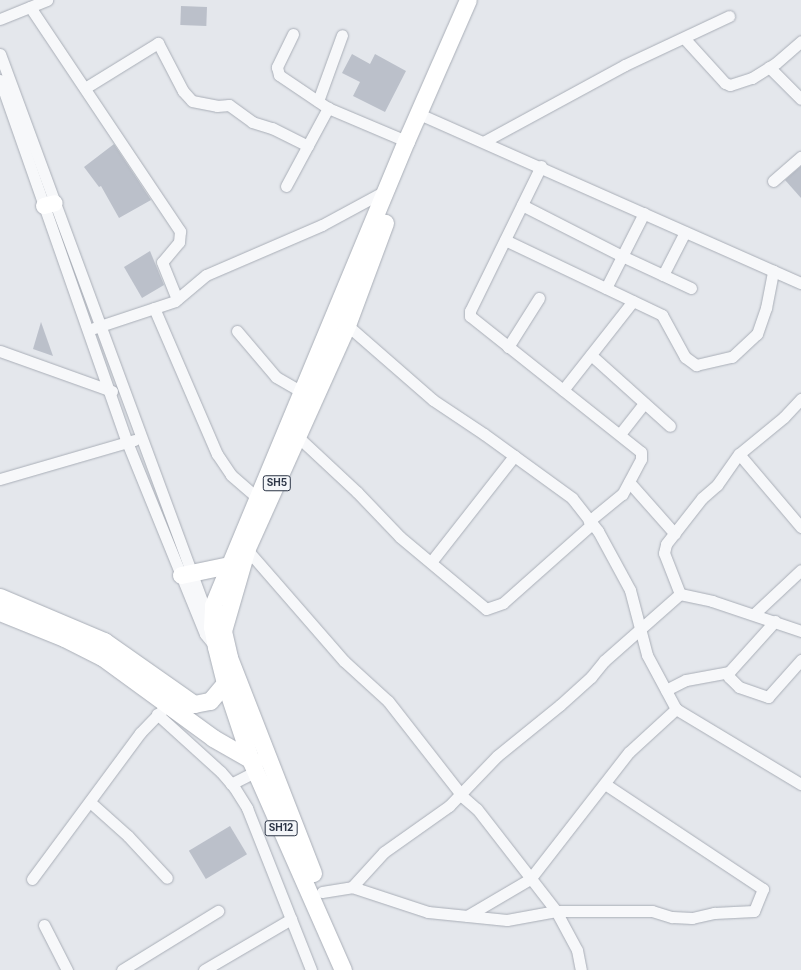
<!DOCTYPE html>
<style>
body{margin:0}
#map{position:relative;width:801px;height:970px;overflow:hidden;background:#e4e7ec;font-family:Inter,sans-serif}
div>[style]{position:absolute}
.building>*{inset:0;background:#bbc0ca;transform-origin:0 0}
.roads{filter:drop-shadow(0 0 1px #a9aeb7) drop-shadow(0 0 1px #a9aeb7)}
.street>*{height:11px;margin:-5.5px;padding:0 5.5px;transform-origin:5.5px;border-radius:5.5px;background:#f7f8fa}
.secondary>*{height:16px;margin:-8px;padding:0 8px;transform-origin:8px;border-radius:8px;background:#fff}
.primary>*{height:17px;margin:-8.5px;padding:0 8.5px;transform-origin:8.5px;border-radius:8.5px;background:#fff}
span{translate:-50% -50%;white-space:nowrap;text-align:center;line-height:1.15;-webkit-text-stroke:3px #f4f6f9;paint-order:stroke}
.shield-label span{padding:1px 3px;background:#f4f6f9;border:1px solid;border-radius:3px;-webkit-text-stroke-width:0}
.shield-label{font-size:10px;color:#2b3445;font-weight:700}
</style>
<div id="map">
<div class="building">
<i style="left:181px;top:6px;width:26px;height:19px;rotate:2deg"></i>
<i style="clip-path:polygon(352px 54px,370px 64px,375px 54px,406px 71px,385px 112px,353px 96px,360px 82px,342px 73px)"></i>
<i style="clip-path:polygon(114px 144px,151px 200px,119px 218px,101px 186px,99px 187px,84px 167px)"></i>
<i style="clip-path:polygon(801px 166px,801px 198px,785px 180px)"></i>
<i style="clip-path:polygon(150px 251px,164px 285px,142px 298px,124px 267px)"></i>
<i style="clip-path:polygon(41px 322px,53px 356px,33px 349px)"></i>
<i style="left:230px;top:826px;width:33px;height:48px;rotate:59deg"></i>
</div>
<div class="roads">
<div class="street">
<i style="left:30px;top:7px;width:270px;rotate:56.2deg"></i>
<i style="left:180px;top:231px;width:11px;rotate:95deg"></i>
<i style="left:179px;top:242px;width:26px;rotate:130deg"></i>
<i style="left:162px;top:262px;width:40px;rotate:68deg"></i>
<i style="left:0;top:19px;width:51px;rotate:-22deg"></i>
<i style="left:293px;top:34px;width:37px;rotate:116deg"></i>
<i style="left:277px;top:67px;width:8px;rotate:76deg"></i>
<i style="left:279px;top:75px;width:59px;rotate:34deg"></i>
<i style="left:328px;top:108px;width:85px;rotate:22.9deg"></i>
<i style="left:684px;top:38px;width:61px;rotate:47.7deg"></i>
<i style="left:725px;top:83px;width:5px;rotate:22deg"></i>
<i style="left:730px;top:85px;width:23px;rotate:-18deg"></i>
<i style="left:752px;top:78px;width:28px;rotate:-32deg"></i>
<i style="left:776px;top:63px;width:33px;rotate:-41deg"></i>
<i style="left:0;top:54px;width:603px;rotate:69.73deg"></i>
<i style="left:769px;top:67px;width:45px;rotate:45deg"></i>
<i style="left:0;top:80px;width:384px;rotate:70.7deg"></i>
<i style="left:127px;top:442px;width:207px;rotate:67.9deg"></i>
<i style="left:205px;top:634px;width:13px;rotate:51deg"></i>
<i style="left:85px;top:88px;width:86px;rotate:-31.7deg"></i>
<i style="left:158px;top:43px;width:54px;rotate:62.5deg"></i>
<i style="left:183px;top:91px;width:13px;rotate:48deg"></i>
<i style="left:192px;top:101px;width:25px;rotate:11deg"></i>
<i style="left:217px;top:106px;width:12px;rotate:-5deg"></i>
<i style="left:229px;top:105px;width:29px;rotate:36deg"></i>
<i style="left:252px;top:122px;width:21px;rotate:17deg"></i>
<i style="left:272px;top:128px;width:40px;rotate:26.6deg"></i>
<i style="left:318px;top:101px;width:70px;rotate:-70deg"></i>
<i style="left:426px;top:117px;width:410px;rotate:23.9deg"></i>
<i style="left:485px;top:141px;width:159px;rotate:-28.5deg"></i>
<i style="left:625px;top:65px;width:115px;rotate:-25.2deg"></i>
<i style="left:541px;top:166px;width:161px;rotate:116.1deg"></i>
<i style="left:470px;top:311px;width:5px;rotate:90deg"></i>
<i style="left:470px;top:316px;width:218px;rotate:38.5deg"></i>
<i style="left:641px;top:452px;width:7px;rotate:90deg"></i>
<i style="left:641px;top:459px;width:40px;rotate:118deg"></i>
<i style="left:622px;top:494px;width:43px;rotate:140.7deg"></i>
<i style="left:773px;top:181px;width:37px;rotate:-41deg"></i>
<i style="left:286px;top:186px;width:89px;rotate:-61.7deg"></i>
<i style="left:522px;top:205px;width:112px;rotate:27deg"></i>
<i style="left:622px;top:256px;width:76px;rotate:24.9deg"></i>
<i style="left:505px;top:240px;width:174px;rotate:25.5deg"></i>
<i style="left:662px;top:315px;width:48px;rotate:61.3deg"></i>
<i style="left:685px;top:357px;width:14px;rotate:36deg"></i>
<i style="left:696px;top:365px;width:37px;rotate:-13deg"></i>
<i style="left:732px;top:357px;width:34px;rotate:-43deg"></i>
<i style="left:757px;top:334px;width:28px;rotate:-71deg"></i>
<i style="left:766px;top:308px;width:38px;rotate:-79deg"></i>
<i style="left:663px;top:275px;width:48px;rotate:-62.9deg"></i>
<i style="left:606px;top:288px;width:84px;rotate:-63.1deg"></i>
<i style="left:154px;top:308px;width:159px;rotate:66.7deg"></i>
<i style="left:217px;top:454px;width:25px;rotate:56deg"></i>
<i style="left:231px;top:475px;width:33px;rotate:41deg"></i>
<i style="left:347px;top:325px;width:114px;rotate:41.1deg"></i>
<i style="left:433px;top:400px;width:61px;rotate:33.7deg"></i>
<i style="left:484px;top:434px;width:109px;rotate:36deg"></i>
<i style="left:572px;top:498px;width:42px;rotate:51.8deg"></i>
<i style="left:598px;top:531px;width:67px;rotate:61.5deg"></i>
<i style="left:630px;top:590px;width:67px;rotate:75.3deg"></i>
<i style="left:647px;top:655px;width:61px;rotate:61.8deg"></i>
<i style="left:676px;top:709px;width:146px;rotate:31deg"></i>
<i style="left:94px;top:328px;width:85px;rotate:-18.4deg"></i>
<i style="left:175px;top:301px;width:40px;rotate:-40deg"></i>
<i style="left:206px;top:275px;width:126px;rotate:-23.3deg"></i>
<i style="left:322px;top:225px;width:72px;rotate:-28.4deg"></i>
<i style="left:237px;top:331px;width:60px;rotate:49.7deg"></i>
<i style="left:276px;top:377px;width:30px;rotate:30deg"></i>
<i style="left:508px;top:347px;width:58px;rotate:-57.7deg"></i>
<i style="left:0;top:351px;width:119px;rotate:19.7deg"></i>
<i style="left:591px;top:355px;width:106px;rotate:41.9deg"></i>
<i style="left:563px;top:390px;width:113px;rotate:-51.8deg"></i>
<i style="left:620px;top:434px;width:39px;rotate:-52deg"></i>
<i style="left:298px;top:437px;width:81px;rotate:43deg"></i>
<i style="left:357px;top:492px;width:62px;rotate:46.3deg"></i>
<i style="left:400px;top:537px;width:112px;rotate:39.9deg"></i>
<i style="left:486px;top:609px;width:18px;rotate:-19deg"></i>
<i style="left:503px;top:603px;width:119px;rotate:-41.6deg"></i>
<i style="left:739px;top:454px;width:96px;rotate:49.7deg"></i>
<i style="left:0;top:479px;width:140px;rotate:-16.2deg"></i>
<i style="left:629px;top:482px;width:69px;rotate:48.5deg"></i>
<i style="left:243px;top:545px;width:154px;rotate:49deg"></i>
<i style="left:344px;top:661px;width:59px;rotate:42.3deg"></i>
<i style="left:388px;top:701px;width:122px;rotate:52deg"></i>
<i style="left:463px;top:797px;width:18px;rotate:41deg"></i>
<i style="left:477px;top:809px;width:129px;rotate:52.2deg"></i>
<i style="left:556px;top:911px;width:44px;rotate:61.7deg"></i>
<i style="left:577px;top:950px;width:20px;rotate:79deg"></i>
<i style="left:431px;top:562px;width:135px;rotate:-51.9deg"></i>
<i style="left:680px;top:594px;width:44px;rotate:-111.3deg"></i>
<i style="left:664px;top:553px;width:9px;rotate:-77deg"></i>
<i style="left:666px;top:544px;width:58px;rotate:-52deg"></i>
<i style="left:702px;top:498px;width:20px;rotate:-41deg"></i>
<i style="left:717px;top:485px;width:38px;rotate:-55deg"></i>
<i style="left:739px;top:454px;width:58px;rotate:-39.4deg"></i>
<i style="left:784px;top:417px;width:25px;rotate:-47deg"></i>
<i style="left:754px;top:614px;width:64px;rotate:-43.1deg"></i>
<i style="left:775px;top:621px;width:69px;rotate:132deg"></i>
<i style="left:729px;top:672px;width:5px;rotate:90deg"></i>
<i style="left:729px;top:677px;width:14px;rotate:45deg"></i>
<i style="left:739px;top:687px;width:31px;rotate:19deg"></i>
<i style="left:768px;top:697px;width:50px;rotate:-48.3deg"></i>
<i style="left:666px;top:690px;width:22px;rotate:-27deg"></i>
<i style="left:686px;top:680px;width:44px;rotate:-10.5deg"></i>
<i style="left:157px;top:714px;width:86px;rotate:42.2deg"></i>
<i style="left:221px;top:772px;width:20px;rotate:49deg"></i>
<i style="left:234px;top:787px;width:25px;rotate:58deg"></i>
<i style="left:247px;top:808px;width:174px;rotate:68.4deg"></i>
<i style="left:231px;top:784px;width:27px;rotate:-27deg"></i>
<i style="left:90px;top:802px;width:51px;rotate:41.8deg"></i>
<i style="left:128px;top:836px;width:57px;rotate:47.1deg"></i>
<i style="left:32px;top:879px;width:182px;rotate:-53.5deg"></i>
<i style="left:140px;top:733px;width:32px;rotate:-46deg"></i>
<i style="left:352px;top:887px;width:47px;rotate:-47.6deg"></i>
<i style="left:384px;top:852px;width:80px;rotate:-35.3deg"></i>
<i style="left:449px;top:806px;width:69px;rotate:-46.2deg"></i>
<i style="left:497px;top:756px;width:81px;rotate:-39deg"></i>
<i style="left:560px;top:705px;width:42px;rotate:-42.1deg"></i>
<i style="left:591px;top:677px;width:21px;rotate:-51deg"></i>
<i style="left:604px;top:661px;width:101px;rotate:-41.4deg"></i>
<i style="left:680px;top:594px;width:33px;rotate:12deg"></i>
<i style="left:712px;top:601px;width:94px;rotate:18.6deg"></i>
<i style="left:322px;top:892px;width:30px;rotate:-9deg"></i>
<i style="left:352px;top:887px;width:80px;rotate:18.2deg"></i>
<i style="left:428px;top:912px;width:79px;rotate:5.8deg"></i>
<i style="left:507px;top:920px;width:50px;rotate:-10.4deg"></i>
<i style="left:556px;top:911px;width:96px"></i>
<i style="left:652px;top:911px;width:21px;rotate:17deg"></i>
<i style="left:672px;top:917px;width:20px;rotate:3deg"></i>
<i style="left:692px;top:918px;width:23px;rotate:-13deg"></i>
<i style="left:714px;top:913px;width:40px;rotate:-2.9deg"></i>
<i style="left:754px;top:911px;width:24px;rotate:-68deg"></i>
<i style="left:763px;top:889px;width:190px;rotate:-146.4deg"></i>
<i style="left:467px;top:916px;width:73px;rotate:-30.4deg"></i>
<i style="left:530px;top:879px;width:161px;rotate:-52.1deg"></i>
<i style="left:629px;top:752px;width:64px;rotate:-42.5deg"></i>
<i style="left:44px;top:925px;width:51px;rotate:62.9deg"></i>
<i style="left:122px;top:970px;width:113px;rotate:-31.6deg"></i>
<i style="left:204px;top:970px;width:101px;rotate:-30.4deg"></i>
</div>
<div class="secondary">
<i style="left:44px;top:206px;width:11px;rotate:-15deg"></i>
</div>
<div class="primary">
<i style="left:181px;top:575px;width:49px;rotate:-11.8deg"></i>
<i style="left:0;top:597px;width:113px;rotate:22.9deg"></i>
<i style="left:104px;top:641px;width:110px;rotate:35deg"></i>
<i style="left:194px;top:704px;width:16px;rotate:-11deg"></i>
<i style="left:210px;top:701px;width:31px;rotate:-50deg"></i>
<i style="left:0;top:612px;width:69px;rotate:22.1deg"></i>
<i style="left:64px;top:638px;width:42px;rotate:26.6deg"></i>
<i style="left:102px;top:657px;width:137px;rotate:36.1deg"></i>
<i style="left:213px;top:738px;width:48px;rotate:29.7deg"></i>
<i style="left:313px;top:873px;width:232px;rotate:-111.3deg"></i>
<i style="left:229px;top:657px;width:27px;rotate:-103deg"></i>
<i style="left:223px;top:631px;width:86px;rotate:-73.9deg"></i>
<i style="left:247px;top:548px;width:244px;rotate:-65.8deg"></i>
<i style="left:347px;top:325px;width:109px;rotate:-69.6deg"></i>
<i style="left:343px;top:970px;width:228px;rotate:-113.8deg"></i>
<i style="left:251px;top:761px;width:82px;rotate:-108.4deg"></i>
<i style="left:225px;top:683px;width:37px;rotate:-104deg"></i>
<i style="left:216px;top:647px;width:20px;rotate:-101deg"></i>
<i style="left:212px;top:627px;width:22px;rotate:-87deg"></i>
<i style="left:213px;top:605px;width:503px;rotate:-67.42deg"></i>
<i style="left:406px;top:141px;width:154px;rotate:-66.3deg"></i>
</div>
</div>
<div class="shield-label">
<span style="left:277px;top:483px">SH5</span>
<span style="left:281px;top:828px">SH12</span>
</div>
</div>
